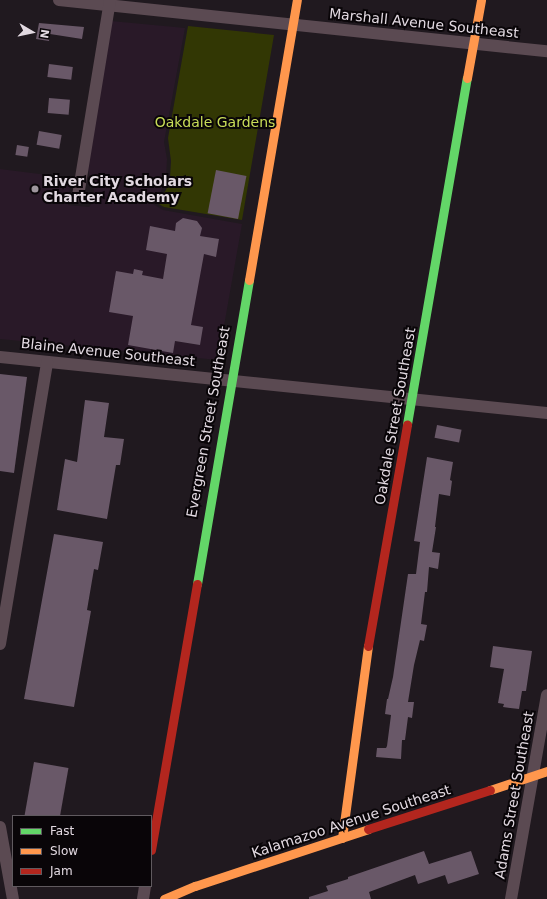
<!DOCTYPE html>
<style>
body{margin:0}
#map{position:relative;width:547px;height:899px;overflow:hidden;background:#20191f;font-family:"DejaVu Sans",sans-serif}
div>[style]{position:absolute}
.built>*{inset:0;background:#291928}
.green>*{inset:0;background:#323704}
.building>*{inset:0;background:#695868;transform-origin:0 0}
.street>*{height:12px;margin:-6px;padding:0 6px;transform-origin:6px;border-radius:6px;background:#5b4a52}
.fast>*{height:9px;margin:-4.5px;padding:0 4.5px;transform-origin:4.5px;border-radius:4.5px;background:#63d668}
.slow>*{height:9px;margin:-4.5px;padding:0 4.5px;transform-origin:4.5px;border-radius:4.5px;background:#ff974d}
.jam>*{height:9px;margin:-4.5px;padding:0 4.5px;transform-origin:4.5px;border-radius:4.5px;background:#b3261e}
.dots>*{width:11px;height:11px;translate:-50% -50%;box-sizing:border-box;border:2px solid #090508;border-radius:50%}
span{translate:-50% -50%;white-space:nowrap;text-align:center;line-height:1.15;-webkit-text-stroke:4px #090508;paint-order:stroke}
.street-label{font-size:14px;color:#e2d9e1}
.park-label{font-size:14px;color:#c9dd58}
.poi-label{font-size:14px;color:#e2d9e1;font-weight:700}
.left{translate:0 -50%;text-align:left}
.legend{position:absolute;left:12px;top:815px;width:140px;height:72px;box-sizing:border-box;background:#090508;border:1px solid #605a5f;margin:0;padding:5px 7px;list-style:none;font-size:12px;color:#e2d9e1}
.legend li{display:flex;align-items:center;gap:8px;height:20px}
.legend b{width:20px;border:1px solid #605a5f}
.north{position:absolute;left:12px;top:12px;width:40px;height:40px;-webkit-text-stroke:3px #090508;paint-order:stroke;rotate:99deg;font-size:11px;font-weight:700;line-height:16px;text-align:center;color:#e2d9e1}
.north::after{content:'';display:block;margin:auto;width:14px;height:18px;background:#e2d9e1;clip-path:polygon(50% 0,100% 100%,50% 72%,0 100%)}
</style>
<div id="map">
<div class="built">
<i style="clip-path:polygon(111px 21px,185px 28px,164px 142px,167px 159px,166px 179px,160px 194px,153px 204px,163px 210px,242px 224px,218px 360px,0 339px,0 169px,71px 178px,68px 205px,89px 207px,93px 202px,95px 195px,87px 166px)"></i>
</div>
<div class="green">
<i style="clip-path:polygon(188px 26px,274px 35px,242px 220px,164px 207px,157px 203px,166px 190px,170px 178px,171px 161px,168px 138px)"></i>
</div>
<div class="building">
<i style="clip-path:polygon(39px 23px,84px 27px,82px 39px,50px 34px,49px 41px,36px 39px)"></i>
<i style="left:49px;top:64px;width:24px;height:13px;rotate:7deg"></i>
<i style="left:49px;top:98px;width:21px;height:15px;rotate:5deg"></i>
<i style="left:39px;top:131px;width:23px;height:14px;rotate:10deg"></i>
<i style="left:17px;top:145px;width:12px;height:10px;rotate:9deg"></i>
<i style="left:216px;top:170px;width:31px;height:44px;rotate:11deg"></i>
<i style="clip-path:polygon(183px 218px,197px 221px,202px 228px,200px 236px,219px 239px,216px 257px,204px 254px,191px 325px,203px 327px,200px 345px,175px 341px,173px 353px,128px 345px,133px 316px,109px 312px,116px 271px,133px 274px,134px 269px,143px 271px,142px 275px,163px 279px,167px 254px,146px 250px,150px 226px,175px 231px,176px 223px)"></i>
<i style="clip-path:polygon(0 374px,27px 377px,14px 473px,0 471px)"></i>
<i style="clip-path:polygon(85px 400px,109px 403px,104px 437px,124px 439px,120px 465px,116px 465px,107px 519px,57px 510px,65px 459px,77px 462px)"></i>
<i style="left:437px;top:425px;width:25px;height:13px;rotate:11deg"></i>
<i style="clip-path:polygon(427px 457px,453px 462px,450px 480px,452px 481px,450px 496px,439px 494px,435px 527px,436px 527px,432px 552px,440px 553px,438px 569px,429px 567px,427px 592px,425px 592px,421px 624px,427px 625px,424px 641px,420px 640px,414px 665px,408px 702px,414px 702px,412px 718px,408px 717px,405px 740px,402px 740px,401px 759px,376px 757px,377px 748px,386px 748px,387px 746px,391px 715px,385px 714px,387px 699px,388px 699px,393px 677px,408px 574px,416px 574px,420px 542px,414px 541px)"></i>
<i style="clip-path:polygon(54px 534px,103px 542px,98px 570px,94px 569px,87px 610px,91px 611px,74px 707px,24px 699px)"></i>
<i style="clip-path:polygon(493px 646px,532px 651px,526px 691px,522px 691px,519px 709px,503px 707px,504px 704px,498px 703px,504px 669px,490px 667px)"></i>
<i style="left:34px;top:762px;width:35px;height:55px;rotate:10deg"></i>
<i style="clip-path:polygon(424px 851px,429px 864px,471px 851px,479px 874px,448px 884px,445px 875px,418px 884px,415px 875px,369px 892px,371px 899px,309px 899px,309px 897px,328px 891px,326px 886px,348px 879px,348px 877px)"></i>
</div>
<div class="street">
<i style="left:59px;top:0;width:491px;rotate:6deg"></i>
<i style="left:78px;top:196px;width:199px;rotate:-80.7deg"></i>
<i style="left:0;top:357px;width:550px;rotate:5.85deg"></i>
<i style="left:0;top:644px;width:286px;rotate:-80.5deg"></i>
<i style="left:0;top:827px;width:73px;rotate:79.8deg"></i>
<i style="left:143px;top:899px;width:13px;rotate:-81deg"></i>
<i style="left:511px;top:899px;width:207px;rotate:-80deg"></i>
</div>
<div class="fast">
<i style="left:407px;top:424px;width:351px;rotate:-80.2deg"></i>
<i style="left:197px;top:584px;width:308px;rotate:-80.3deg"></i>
</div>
<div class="slow">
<i style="left:467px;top:78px;width:79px;rotate:-79.8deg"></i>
<i style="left:249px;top:280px;width:284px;rotate:-80.3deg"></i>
<i style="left:490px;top:790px;width:60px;rotate:-18.4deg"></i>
<i style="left:342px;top:838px;width:194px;rotate:-82.3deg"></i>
<i style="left:164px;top:899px;width:34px;rotate:-23deg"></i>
<i style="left:195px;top:886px;width:182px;rotate:-18.2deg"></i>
</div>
<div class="jam">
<i style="left:368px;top:646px;width:225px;rotate:-80deg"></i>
<i style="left:368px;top:829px;width:128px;rotate:-17.7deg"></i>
<i style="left:151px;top:850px;width:270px;rotate:-80.2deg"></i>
</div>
<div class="dots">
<i style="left:35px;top:189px;background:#9e969d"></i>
</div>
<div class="street-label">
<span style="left:424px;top:23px;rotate:6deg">Marshall Avenue Southeast</span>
<span style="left:108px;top:352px;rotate:6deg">Blaine Avenue Southeast</span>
<span style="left:395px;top:416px;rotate:-80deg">Oakdale Street Southeast</span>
<span style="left:208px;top:422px;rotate:-80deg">Evergreen Street Southeast</span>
<span style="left:514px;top:795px;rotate:-80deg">Adams Street Southeast</span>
<span style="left:351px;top:821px;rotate:-18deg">Kalamazoo Avenue Southeast</span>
</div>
<div class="park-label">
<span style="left:215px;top:122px">Oakdale Gardens</span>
</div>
<div class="poi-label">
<span class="left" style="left:43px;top:189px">River City Scholars<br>Charter Academy</span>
</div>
<ul class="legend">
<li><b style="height:5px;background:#63d668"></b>Fast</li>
<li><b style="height:5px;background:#ff974d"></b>Slow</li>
<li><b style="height:5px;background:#b3261e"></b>Jam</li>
</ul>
<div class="north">N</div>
</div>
